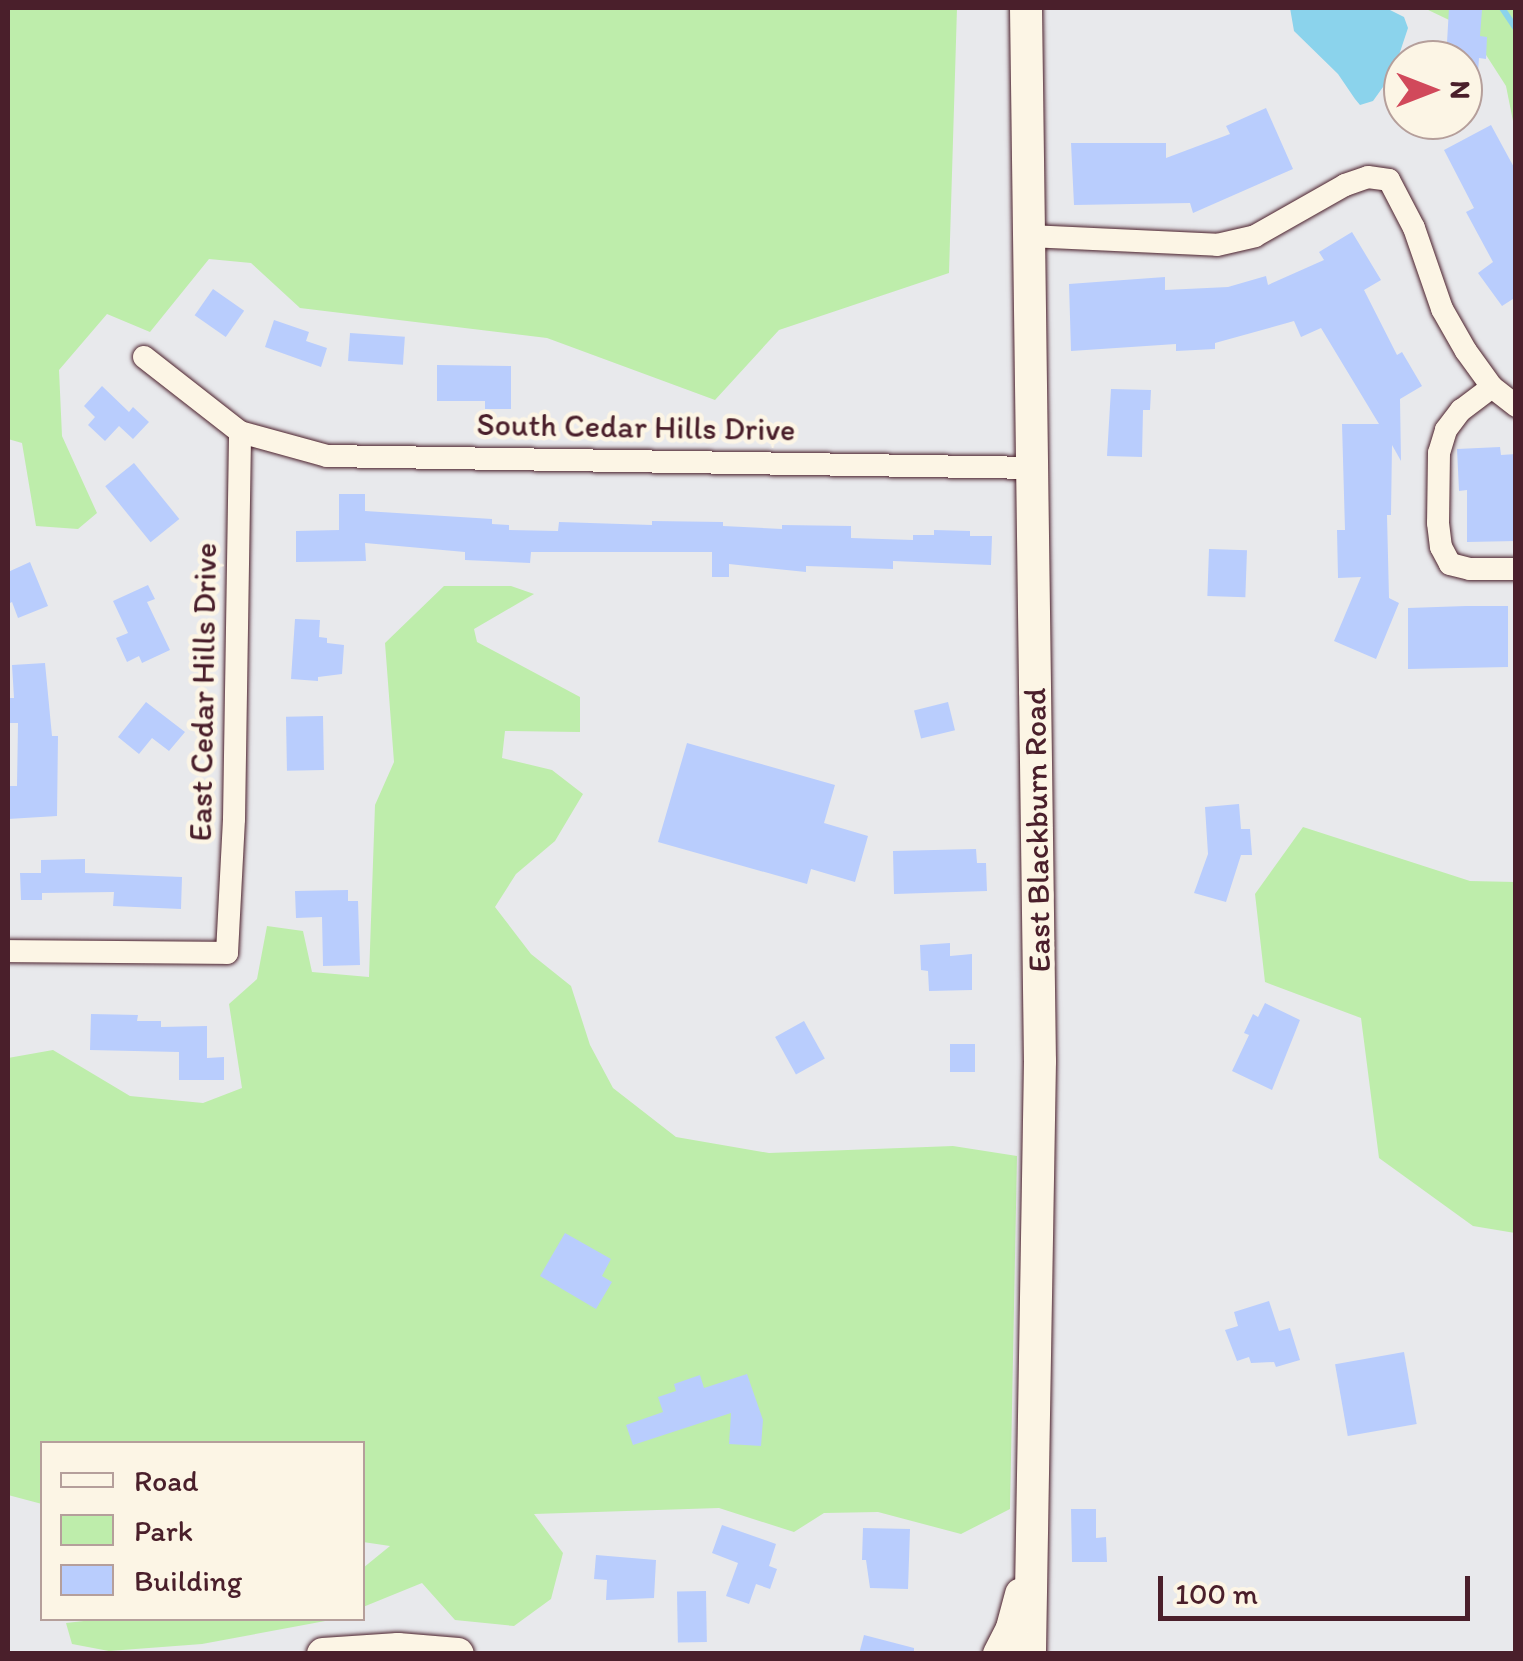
<!DOCTYPE html>
<style>
body{margin:0}
#map{position:relative;width:1523px;height:1661px;overflow:hidden;background:#e8e9ec;font-family:Itim,sans-serif}
div>[style]{position:absolute}
.green>*{inset:0;background:#beedab}
.water>*{inset:0;background:#8bd3ec}
.stream>*{height:6px;margin:-3px;padding:0 3px;transform-origin:3px;border-radius:3px;background:#8bd3ec}
.building>*{inset:0;background:#b9cdfd;transform-origin:0 0}
.roads{filter:drop-shadow(0 0 2px #4a1f2b) drop-shadow(0 0 2px #4a1f2b)}
.street>*{height:22px;margin:-11px;padding:0 11px;transform-origin:11px;border-radius:11px;background:#fcf5e5}
.secondary>*{height:32px;margin:-16px;padding:0 16px;transform-origin:16px;border-radius:16px;background:#fcf5e5}
span{translate:-50% -50%;white-space:nowrap;text-align:center;line-height:1.15;-webkit-text-stroke:9px #fcf5e5;paint-order:stroke}
.street-label{font-size:32px;color:#4a1f2b}
.frame{position:absolute;inset:0;border:10px solid #4a1f2b;pointer-events:none}
.legend{position:absolute;left:40px;top:1441px;width:325px;height:180px;box-sizing:border-box;background:#fcf5e5;border:2px solid #b59f9b;margin:0;padding:12px 18px;list-style:none;font-size:30px;color:#4a1f2b}
.legend li{display:flex;align-items:center;gap:20px;height:50px}
.legend b{width:50px;border:2px solid #b59f9b}
.north{position:absolute;left:1383px;top:40px;width:100px;height:100px;box-sizing:border-box;background:#fcf5e5;border:2px solid #b59f9b;border-radius:50%;rotate:90deg;font-size:28px;font-weight:700;line-height:40px;text-align:center;color:#4a1f2b}
.north::after{content:'';display:block;margin:auto;width:35px;height:45px;background:#d1495b;clip-path:polygon(50% 0,100% 100%,50% 72%,0 100%)}
.scale{position:absolute;left:1158px;top:1576px;width:312px;height:45px;box-sizing:border-box;border:5px solid #4a1f2b;border-top:0;padding-left:12px;font-size:30px;line-height:35px;white-space:nowrap;color:#4a1f2b;-webkit-text-stroke:8px #fcf5e5;paint-order:stroke}
</style>
<div id="map">
<div class="green">
<i style="clip-path:polygon(8px 8px,957px 8px,949px 273px,779px 330px,715px 400px,547px 338px,300px 308px,251px 263px,209px 259px,150px 332px,107px 314px,59px 370px,62px 436px,97px 513px,78px 529px,36px 526px,22px 443px,8px 439px)"></i>
<i style="clip-path:polygon(1424px 8px,1515px 8px,1515px 131px,1506px 86px,1470px 30px)"></i>
<i style="clip-path:polygon(444px 586px,511px 586px,534px 594px,474px 629px,477px 642px,580px 697px,580px 732px,505px 731px,502px 758px,552px 770px,583px 794px,555px 841px,516px 874px,495px 907px,531px 954px,571px 986px,590px 1045px,613px 1088px,676px 1137px,769px 1153px,953px 1146px,1017px 1156px,1010px 1509px,961px 1534px,878px 1512px,824px 1513px,794px 1532px,719px 1508px,534px 1514px,563px 1553px,551px 1599px,514px 1626px,455px 1620px,422px 1583px,363px 1607px,363px 1568px,390px 1546px,363px 1542px,362px 1444px,42px 1444px,42px 1504px,8px 1495px,8px 1058px,53px 1050px,130px 1096px,203px 1103px,242px 1088px,229px 1004px,257px 979px,267px 926px,303px 931px,312px 972px,369px 977px,375px 805px,394px 762px,385px 643px)"></i>
<i style="clip-path:polygon(1303px 827px,1470px 881px,1515px 882px,1515px 1233px,1473px 1226px,1379px 1158px,1361px 1018px,1265px 982px,1255px 894px)"></i>
<i style="clip-path:polygon(110px 1618px,336px 1618px,336px 1619px,202px 1644px,109px 1651px,72px 1644px,66px 1623px)"></i>
</div>
<div class="water">
<i style="clip-path:polygon(1290px 8px,1386px 8px,1404px 17px,1408px 28px,1393px 73px,1373px 101px,1360px 105px,1355px 99px,1338px 74px,1294px 31px)"></i>
</div>
<div class="stream">
<i style="left:1502px;top:8px;width:25px;rotate:56deg"></i>
</div>
<div class="building">
<i style="clip-path:polygon(1449px 8px,1482px 10px,1480px 36px,1487px 37px,1486px 59px,1479px 58px,1476px 101px,1463px 101px,1463px 60px,1446px 60px)"></i>
<i style="clip-path:polygon(1266px 108px,1293px 169px,1193px 213px,1190px 203px,1074px 205px,1071px 143px,1166px 143px,1166px 158px,1230px 134px,1226px 126px)"></i>
<i style="clip-path:polygon(1491px 125px,1516px 171px,1516px 297px,1502px 306px,1478px 273px,1493px 262px,1466px 212px,1474px 208px,1444px 150px)"></i>
<i style="clip-path:polygon(1352px 232px,1381px 280px,1364px 290px,1397px 355px,1402px 352px,1422px 386px,1400px 399px,1401px 461px,1392px 445px,1391px 515px,1387px 515px,1389px 598px,1399px 603px,1376px 659px,1334px 641px,1361px 577px,1338px 578px,1337px 530px,1345px 530px,1342px 424px,1379px 424px,1321px 328px,1301px 337px,1294px 321px,1215px 343px,1215px 349px,1176px 351px,1176px 344px,1071px 351px,1069px 284px,1165px 277px,1165px 290px,1228px 287px,1266px 276px,1268px 285px,1324px 260px,1319px 252px)"></i>
<i style="left:213px;top:289px;width:38px;height:32px;rotate:35deg"></i>
<i style="clip-path:polygon(274px 320px,309px 332px,306px 341px,327px 348px,321px 367px,265px 347px)"></i>
<i style="left:350px;top:333px;width:55px;height:28px;rotate:4deg"></i>
<i style="clip-path:polygon(437px 365px,511px 366px,511px 409px,485px 409px,485px 401px,437px 401px)"></i>
<i style="clip-path:polygon(102px 386px,129px 412px,133px 407px,149px 422px,133px 439px,119px 426px,105px 441px,88px 425px,95px 417px,84px 406px)"></i>
<i style="clip-path:polygon(1111px 389px,1151px 390px,1150px 410px,1143px 410px,1142px 457px,1107px 456px)"></i>
<i style="clip-path:polygon(1500px 447px,1501px 455px,1516px 454px,1516px 541px,1467px 542px,1467px 490px,1459px 491px,1457px 449px)"></i>
<i style="left:134px;top:463px;width:72px;height:37px;rotate:51deg"></i>
<i style="clip-path:polygon(339px 494px,365px 494px,365px 511px,492px 519px,492px 524px,509px 525px,509px 530px,558px 531px,559px 522px,652px 525px,652px 521px,723px 522px,723px 526px,782px 529px,782px 525px,851px 526px,851px 538px,913px 540px,913px 535px,934px 535px,934px 530px,970px 531px,970px 536px,992px 536px,991px 565px,893px 561px,893px 569px,806px 566px,806px 572px,729px 564px,729px 577px,712px 577px,712px 552px,531px 552px,530px 563px,465px 560px,465px 552px,365px 543px,366px 561px,296px 562px,296px 531px,339px 530px)"></i>
<i style="left:1209px;top:549px;width:38px;height:47px;rotate:2deg"></i>
<i style="clip-path:polygon(30px 562px,48px 606px,18px 618px,12px 602px,8px 604px,8px 572px)"></i>
<i style="clip-path:polygon(148px 585px,155px 599px,147px 602px,170px 650px,142px 663px,139px 656px,127px 662px,116px 638px,128px 633px,113px 601px)"></i>
<i style="clip-path:polygon(1466px 606px,1508px 606px,1508px 667px,1408px 669px,1408px 608px)"></i>
<i style="clip-path:polygon(295px 619px,320px 620px,319px 637px,327px 638px,327px 643px,344px 645px,342px 674px,318px 677px,318px 681px,291px 679px)"></i>
<i style="clip-path:polygon(45px 663px,52px 736px,58px 736px,57px 816px,8px 819px,8px 786px,17px 786px,18px 723px,8px 723px,8px 698px,14px 698px,12px 665px)"></i>
<i style="clip-path:polygon(146px 702px,185px 732px,169px 751px,152px 738px,139px 754px,118px 737px)"></i>
<i style="left:948px;top:702px;width:29px;height:35px;rotate:76deg"></i>
<i style="left:323px;top:716px;width:54px;height:37px;rotate:89deg"></i>
<i style="clip-path:polygon(687px 743px,835px 785px,824px 823px,868px 836px,855px 882px,811px 869px,807px 884px,658px 842px)"></i>
<i style="clip-path:polygon(1239px 804px,1241px 829px,1250px 829px,1252px 855px,1241px 855px,1226px 902px,1194px 893px,1208px 854px,1205px 807px)"></i>
<i style="clip-path:polygon(976px 849px,977px 863px,986px 863px,987px 891px,894px 894px,893px 851px)"></i>
<i style="clip-path:polygon(85px 859px,85px 873px,182px 877px,181px 909px,113px 906px,114px 892px,42px 893px,42px 900px,21px 900px,20px 873px,41px 873px,41px 860px)"></i>
<i style="clip-path:polygon(348px 890px,348px 901px,358px 901px,360px 965px,323px 966px,322px 917px,296px 918px,295px 891px)"></i>
<i style="clip-path:polygon(950px 943px,950px 956px,972px 954px,972px 990px,929px 991px,928px 971px,921px 970px,920px 945px)"></i>
<i style="clip-path:polygon(1265px 1003px,1300px 1020px,1272px 1090px,1232px 1071px,1249px 1035px,1244px 1033px,1253px 1014px,1258px 1017px)"></i>
<i style="clip-path:polygon(91px 1014px,138px 1015px,137px 1021px,161px 1021px,161px 1027px,207px 1026px,207px 1058px,224px 1057px,224px 1080px,179px 1080px,179px 1052px,90px 1050px)"></i>
<i style="left:804px;top:1021px;width:43px;height:33px;rotate:61deg"></i>
<i style="left:950px;top:1044px;width:25px;height:28px"></i>
<i style="clip-path:polygon(565px 1233px,611px 1259px,602px 1276px,612px 1282px,596px 1309px,540px 1276px)"></i>
<i style="clip-path:polygon(1269px 1301px,1279px 1331px,1290px 1328px,1300px 1360px,1276px 1367px,1274px 1362px,1251px 1363px,1249px 1357px,1237px 1361px,1225px 1330px,1238px 1326px,1234px 1312px)"></i>
<i style="left:1404px;top:1352px;width:73px;height:70px;rotate:80deg"></i>
<i style="clip-path:polygon(747px 1374px,763px 1420px,761px 1446px,729px 1444px,731px 1413px,633px 1445px,626px 1425px,663px 1412px,658px 1397px,676px 1391px,674px 1384px,700px 1375px,704px 1388px)"></i>
<i style="clip-path:polygon(1071px 1509px,1096px 1509px,1096px 1538px,1106px 1537px,1107px 1562px,1072px 1562px)"></i>
<i style="clip-path:polygon(722px 1525px,776px 1544px,769px 1566px,777px 1569px,770px 1589px,756px 1584px,749px 1604px,726px 1596px,738px 1563px,712px 1553px)"></i>
<i style="clip-path:polygon(863px 1528px,910px 1529px,908px 1589px,870px 1588px,866px 1560px,862px 1560px)"></i>
<i style="clip-path:polygon(596px 1555px,656px 1560px,654px 1598px,606px 1600px,607px 1580px,594px 1579px)"></i>
<i style="left:706px;top:1591px;width:51px;height:29px;rotate:89deg"></i>
<i style="clip-path:polygon(864px 1635px,914px 1648px,914px 1654px,859px 1654px)"></i>
</div>
<div class="roads">
<div class="street">
<i style="left:1029px;top:236px;width:188px;rotate:2.7deg"></i>
<i style="left:1217px;top:245px;width:39px;rotate:-13deg"></i>
<i style="left:1255px;top:236px;width:103px;rotate:-29.5deg"></i>
<i style="left:1345px;top:185px;width:24px;rotate:-19deg"></i>
<i style="left:1368px;top:177px;width:21px;rotate:8deg"></i>
<i style="left:1389px;top:180px;width:54px;rotate:62.5deg"></i>
<i style="left:1414px;top:228px;width:86px;rotate:70.9deg"></i>
<i style="left:1442px;top:309px;width:48px;rotate:60.3deg"></i>
<i style="left:1466px;top:351px;width:44px;rotate:54.2deg"></i>
<i style="left:1492px;top:387px;width:31px;rotate:38deg"></i>
<i style="left:144px;top:357px;width:122px;rotate:38deg"></i>
<i style="left:240px;top:432px;width:90px;rotate:15.4deg"></i>
<i style="left:327px;top:456px;width:706px;rotate:0.97deg"></i>
<i style="left:1492px;top:387px;width:39px;rotate:143deg"></i>
<i style="left:1461px;top:410px;width:25px;rotate:127deg"></i>
<i style="left:1446px;top:430px;width:24px;rotate:107deg"></i>
<i style="left:1439px;top:453px;width:70px;rotate:90.8deg"></i>
<i style="left:1438px;top:523px;width:24px;rotate:83deg"></i>
<i style="left:1441px;top:547px;width:19px;rotate:62deg"></i>
<i style="left:1450px;top:564px;width:21px;rotate:14deg"></i>
<i style="left:1470px;top:569px;width:46px"></i>
<i style="left:8px;top:951px;width:219px;rotate:0.5deg"></i>
<i style="left:227px;top:953px;width:134px;rotate:-87deg"></i>
<i style="left:234px;top:819px;width:387px;rotate:-89.1deg"></i>
</div>
<div class="secondary">
<i style="left:1026px;top:8px;width:1053px;rotate:89.24deg"></i>
<i style="left:1040px;top:1061px;width:593px;rotate:90.97deg"></i>
<i style="left:323px;top:1654px;width:75px;rotate:-3.8deg"></i>
<i style="left:398px;top:1649px;width:60px;rotate:4.8deg"></i>
<i style="left:999px;top:1654px;width:29px;rotate:-63deg"></i>
<i style="left:1012px;top:1628px;width:35px;rotate:-75deg"></i>
</div>
</div>
<div class="street-label">
<span style="left:636px;top:427px;rotate:1deg">South Cedar Hills Drive</span>
<span style="left:203px;top:692px;rotate:-89deg">East Cedar Hills Drive</span>
<span style="left:1037px;top:830px;rotate:-91deg">East Blackburn Road</span>
</div>
<div class="frame"></div>
<ul class="legend">
<li><b style="height:12px;background:#fcf5e5"></b>Road</li>
<li><b style="height:28px;background:#beedab"></b>Park</li>
<li><b style="height:28px;background:#b9cdfd"></b>Building</li>
</ul>
<div class="north">N</div>
<div class="scale">100 m</div>
</div>
